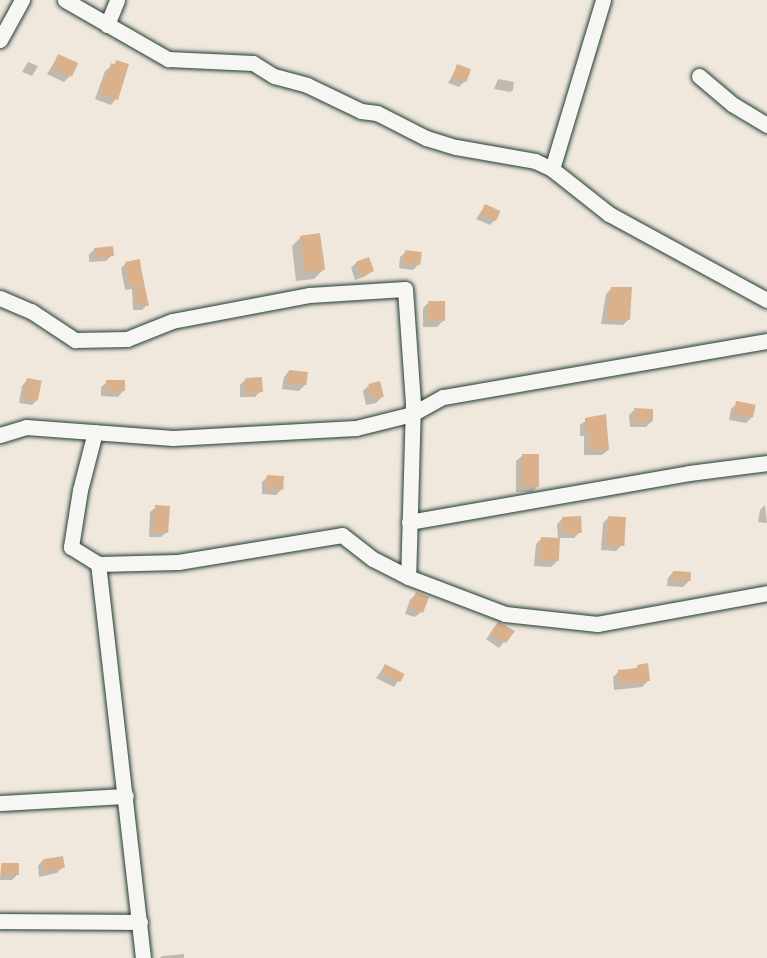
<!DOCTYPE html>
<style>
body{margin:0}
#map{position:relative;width:767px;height:958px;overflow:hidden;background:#f0e8dd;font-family:"Architects Daughter",sans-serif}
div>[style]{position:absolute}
.shadow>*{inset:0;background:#0003}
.building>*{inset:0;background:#dab18b;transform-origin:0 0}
.roads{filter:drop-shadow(0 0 2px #1f3d34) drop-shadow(0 0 2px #1f3d34)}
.street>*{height:15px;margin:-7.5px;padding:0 7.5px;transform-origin:7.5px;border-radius:7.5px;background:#f6f6f2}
span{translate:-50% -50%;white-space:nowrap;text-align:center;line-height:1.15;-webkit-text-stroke:4.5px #f6f6f2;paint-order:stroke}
</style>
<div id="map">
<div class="shadow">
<i style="clip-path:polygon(59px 55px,70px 76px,64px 82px,47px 74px)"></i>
<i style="clip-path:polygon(28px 62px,38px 66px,32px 76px,22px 72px)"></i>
<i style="clip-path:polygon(117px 62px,116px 99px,111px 105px,95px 99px,105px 71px)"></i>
<i style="clip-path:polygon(458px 66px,465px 81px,459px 87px,448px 83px)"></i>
<i style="clip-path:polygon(498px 79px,514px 82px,513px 90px,510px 92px,494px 89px)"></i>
<i style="clip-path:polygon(485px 206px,496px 219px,490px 225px,476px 219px)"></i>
<i style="clip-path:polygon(301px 237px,323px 270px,314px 279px,296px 281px,292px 246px)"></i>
<i style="clip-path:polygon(95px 249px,112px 255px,106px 261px,89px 262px,89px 254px)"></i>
<i style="clip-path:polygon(406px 252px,419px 264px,413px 270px,399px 268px,400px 257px)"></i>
<i style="clip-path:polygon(357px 262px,372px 271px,366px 276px,355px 280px,351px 268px)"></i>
<i style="clip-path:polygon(126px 263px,147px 305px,142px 310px,133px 310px,132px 289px,125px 290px,121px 268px)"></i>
<i style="clip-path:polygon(612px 288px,629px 319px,623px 325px,601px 324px,606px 294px)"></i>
<i style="clip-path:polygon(429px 302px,443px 321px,437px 327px,423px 327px,423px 308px)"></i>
<i style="clip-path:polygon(289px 371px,305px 385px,299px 391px,282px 389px,284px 377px)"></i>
<i style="clip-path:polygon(246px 379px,261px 391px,255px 397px,240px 397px,240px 385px)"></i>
<i style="clip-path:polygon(27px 380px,38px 399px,32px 405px,19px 403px,22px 386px)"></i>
<i style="clip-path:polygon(107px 382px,123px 391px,118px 397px,101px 396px,101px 387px)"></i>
<i style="clip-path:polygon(368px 386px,382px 397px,376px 403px,366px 405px,363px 391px)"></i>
<i style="clip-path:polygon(737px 403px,752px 417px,746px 423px,729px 420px,731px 409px)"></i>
<i style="clip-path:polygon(635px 409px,652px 421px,646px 427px,630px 427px,629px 415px)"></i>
<i style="clip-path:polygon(604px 416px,608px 450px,602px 455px,584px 455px,584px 436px,580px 436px,580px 425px,591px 417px)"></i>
<i style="clip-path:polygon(522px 456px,538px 486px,532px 492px,516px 492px,516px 461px)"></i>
<i style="clip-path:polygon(268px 476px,282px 489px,276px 495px,262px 494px,262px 482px)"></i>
<i style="clip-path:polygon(765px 505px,767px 523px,758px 522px,760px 510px)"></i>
<i style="clip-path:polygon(156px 507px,167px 532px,161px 537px,149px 537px,150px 512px)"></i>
<i style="clip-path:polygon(609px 517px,622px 545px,616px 551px,601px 550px,603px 523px)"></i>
<i style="clip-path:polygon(563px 518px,580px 532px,574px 538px,558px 538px,557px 561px,551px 567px,534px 566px,536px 544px,542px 538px,558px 539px,557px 524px)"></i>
<i style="clip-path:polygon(673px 572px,689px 581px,683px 587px,667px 586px,668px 578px)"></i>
<i style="clip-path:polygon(416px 594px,421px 612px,415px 617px,405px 614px,410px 600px)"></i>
<i style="clip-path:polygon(498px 624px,512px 632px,499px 648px,486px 639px)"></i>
<i style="clip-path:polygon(385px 666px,403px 674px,394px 687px,376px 678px)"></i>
<i style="clip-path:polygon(638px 666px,648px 681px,642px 687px,614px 690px,613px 677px,618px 672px,634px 670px)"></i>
<i style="clip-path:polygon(43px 860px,63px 867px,57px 873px,39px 877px,38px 866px)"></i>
<i style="clip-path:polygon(1px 865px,18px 874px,12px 880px,0 880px)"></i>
<i style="clip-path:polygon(184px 954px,184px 958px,160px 958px,162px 956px)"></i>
</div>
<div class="building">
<i style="left:58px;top:54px;width:22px;height:15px;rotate:24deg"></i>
<i style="clip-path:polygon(116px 60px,129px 64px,118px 100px,100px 94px,111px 63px,115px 65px)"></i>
<i style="left:457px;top:64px;width:15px;height:14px;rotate:20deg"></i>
<i style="left:485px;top:204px;width:17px;height:11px;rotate:24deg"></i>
<i style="left:320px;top:233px;width:37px;height:20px;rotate:82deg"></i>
<i style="left:113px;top:246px;width:10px;height:19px;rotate:84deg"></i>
<i style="left:405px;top:250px;width:17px;height:13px;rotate:7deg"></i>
<i style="left:369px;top:257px;width:15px;height:14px;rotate:70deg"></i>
<i style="clip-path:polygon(140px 259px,141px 268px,149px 306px,137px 306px,136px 285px,130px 286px,125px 262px)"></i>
<i style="clip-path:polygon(611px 287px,632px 287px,630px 320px,606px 319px)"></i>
<i style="left:428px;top:301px;width:17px;height:20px"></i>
<i style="left:289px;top:370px;width:19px;height:13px;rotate:6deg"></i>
<i style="left:262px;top:377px;width:15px;height:17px;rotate:86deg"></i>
<i style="left:27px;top:378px;width:15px;height:20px;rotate:11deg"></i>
<i style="left:106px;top:380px;width:19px;height:11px"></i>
<i style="left:380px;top:381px;width:16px;height:12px;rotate:76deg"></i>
<i style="left:736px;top:401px;width:20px;height:13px;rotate:11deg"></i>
<i style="clip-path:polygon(634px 408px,653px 409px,653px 421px,635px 422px)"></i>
<i style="clip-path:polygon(606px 414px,609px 450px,589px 450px,589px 431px,585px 431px,585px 418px)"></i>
<i style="left:522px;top:454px;width:17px;height:33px"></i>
<i style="left:267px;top:475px;width:17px;height:14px;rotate:3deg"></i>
<i style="left:155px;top:505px;width:15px;height:27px;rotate:4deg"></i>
<i style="left:581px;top:516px;width:17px;height:19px;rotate:87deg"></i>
<i style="left:608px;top:516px;width:18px;height:29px;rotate:3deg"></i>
<i style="left:541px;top:537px;width:19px;height:23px;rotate:3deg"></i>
<i style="left:673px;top:571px;width:18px;height:9px;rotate:3deg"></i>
<i style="left:416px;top:592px;width:14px;height:17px;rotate:21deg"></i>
<i style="clip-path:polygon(498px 622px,515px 631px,506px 643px,490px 633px)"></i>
<i style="clip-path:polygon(648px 663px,650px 681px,619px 685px,618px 670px,638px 668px,637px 665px)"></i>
<i style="left:385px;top:664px;width:22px;height:9px;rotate:27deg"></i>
<i style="left:63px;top:856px;width:12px;height:20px;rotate:81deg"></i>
<i style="left:19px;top:863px;width:12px;height:18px;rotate:90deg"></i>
</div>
<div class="roads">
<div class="street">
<i style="left:65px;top:0;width:119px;rotate:29.8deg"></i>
<i style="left:168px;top:59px;width:85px;rotate:2.7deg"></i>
<i style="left:253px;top:63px;width:25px;rotate:32deg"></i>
<i style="left:274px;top:76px;width:34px;rotate:15deg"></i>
<i style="left:307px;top:85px;width:60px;rotate:25.7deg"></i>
<i style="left:361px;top:111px;width:16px;rotate:7deg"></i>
<i style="left:377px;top:113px;width:55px;rotate:27deg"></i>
<i style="left:426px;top:138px;width:31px;rotate:17deg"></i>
<i style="left:456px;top:147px;width:80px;rotate:10deg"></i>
<i style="left:535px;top:161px;width:19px;rotate:25deg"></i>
<i style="left:552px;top:169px;width:73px;rotate:38.3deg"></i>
<i style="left:609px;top:214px;width:180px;rotate:28.6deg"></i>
<i style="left:107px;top:25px;width:27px;rotate:-68deg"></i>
<i style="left:0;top:40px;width:46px;rotate:-61.2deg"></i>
<i style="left:699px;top:76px;width:43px;rotate:40.3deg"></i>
<i style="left:732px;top:104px;width:41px;rotate:31deg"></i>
<i style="left:552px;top:169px;width:177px;rotate:-73.2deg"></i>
<i style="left:0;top:298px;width:34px;rotate:23deg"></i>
<i style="left:31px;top:311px;width:53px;rotate:33.4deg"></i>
<i style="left:75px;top:340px;width:52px;rotate:-1.1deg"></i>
<i style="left:127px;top:339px;width:48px;rotate:-21.8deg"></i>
<i style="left:172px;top:321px;width:139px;rotate:-10.7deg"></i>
<i style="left:309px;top:295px;width:96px;rotate:-3.6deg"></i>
<i style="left:405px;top:289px;width:114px;rotate:86deg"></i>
<i style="left:413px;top:403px;width:174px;rotate:91.6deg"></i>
<i style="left:408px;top:577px;width:104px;rotate:20.9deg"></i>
<i style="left:505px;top:614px;width:93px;rotate:6.2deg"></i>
<i style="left:597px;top:624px;width:173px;rotate:-10.3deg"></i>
<i style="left:95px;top:432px;width:60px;rotate:104.5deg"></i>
<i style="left:80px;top:490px;width:58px;rotate:99deg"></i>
<i style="left:71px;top:547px;width:32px;rotate:32deg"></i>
<i style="left:0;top:435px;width:27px;rotate:-17deg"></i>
<i style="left:26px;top:427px;width:147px;rotate:4.3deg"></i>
<i style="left:173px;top:438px;width:183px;rotate:-3.1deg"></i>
<i style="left:356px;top:428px;width:58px;rotate:-14deg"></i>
<i style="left:412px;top:414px;width:35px;rotate:-29deg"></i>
<i style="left:443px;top:397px;width:329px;rotate:-9.8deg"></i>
<i style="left:409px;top:522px;width:284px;rotate:-9.9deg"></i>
<i style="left:689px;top:473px;width:79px;rotate:-7.3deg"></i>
<i style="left:0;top:803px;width:126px;rotate:-3.2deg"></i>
<i style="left:0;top:921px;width:140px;rotate:0.4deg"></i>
<i style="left:143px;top:958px;width:397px;rotate:-96.5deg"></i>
<i style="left:98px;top:564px;width:80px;rotate:-1.4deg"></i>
<i style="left:178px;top:562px;width:166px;rotate:-9.3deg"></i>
<i style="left:342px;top:535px;width:39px;rotate:38deg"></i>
<i style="left:373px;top:559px;width:39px;rotate:27deg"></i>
</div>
</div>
</div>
